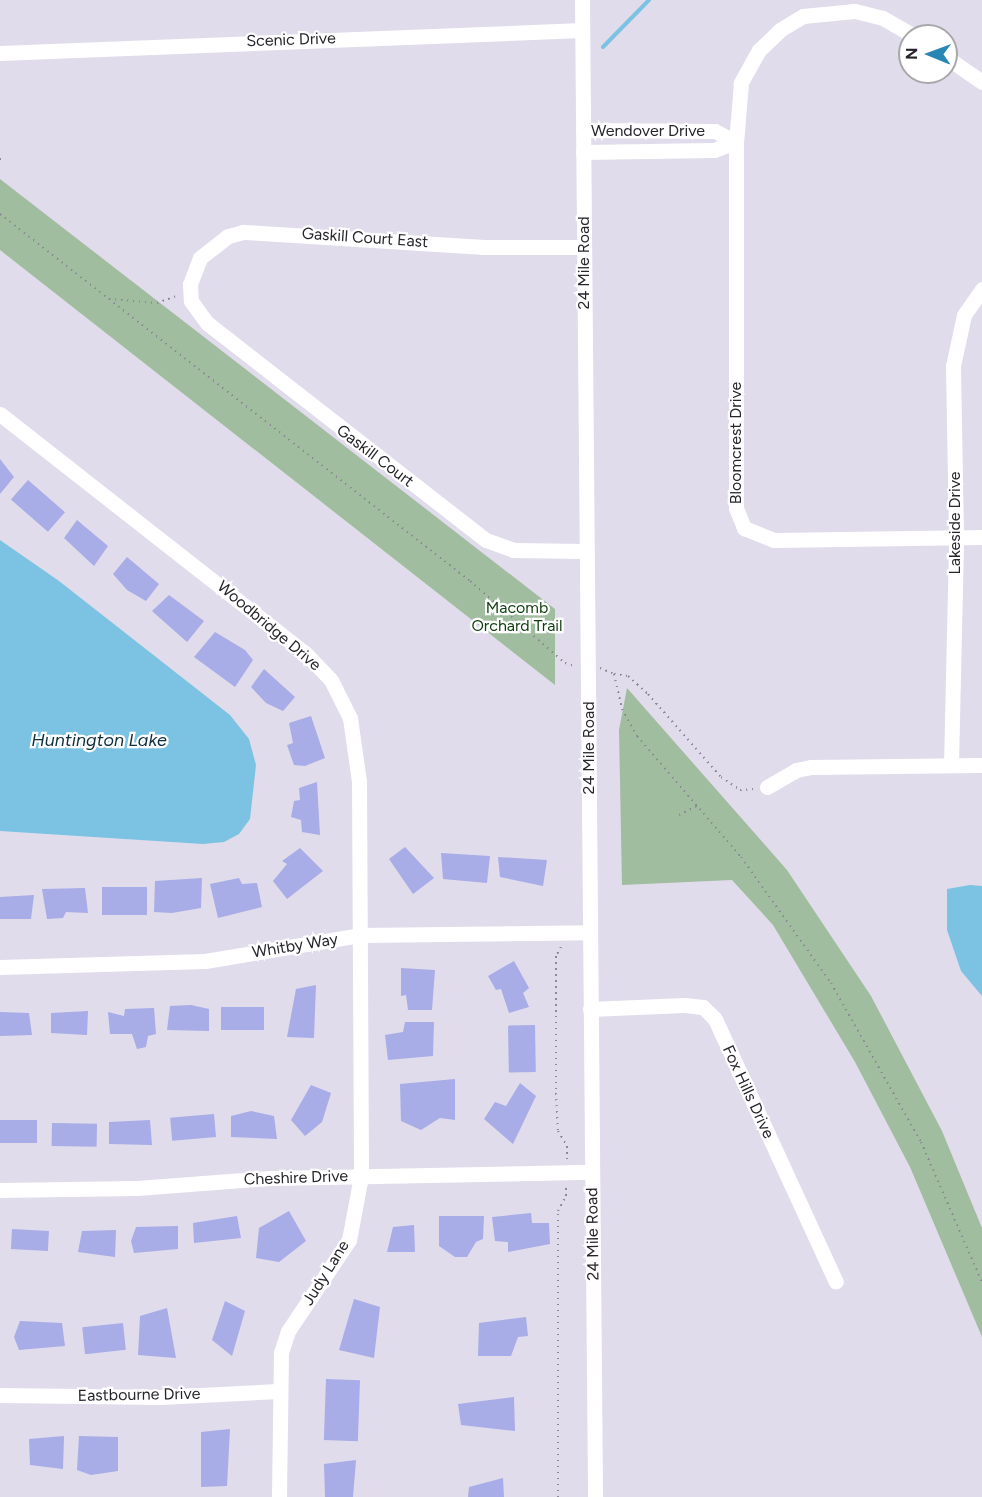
<!DOCTYPE html>
<style>
body{margin:0}
#map{position:relative;width:982px;height:1497px;overflow:hidden;background:#e0dceb;font-family:Figtree,sans-serif}
div>[style]{position:absolute}
.green>*{inset:0;background:#a1bd9f}
.water>*{inset:0;background:#7cc3e3}
.stream>*{height:4px;margin:-2px;padding:0 2px;transform-origin:2px;border-radius:2px;background:#7cc3e3}
.building>*{inset:0;background:#a8ace7;transform-origin:0 0}
.path>*{height:2px;margin-top:-1px;transform-origin:0;background:repeating-linear-gradient(90deg,#8b8994 0 1.5px,transparent 0 6px)}
.minor>*{height:15px;margin:-7.5px;padding:0 7.5px;transform-origin:7.5px;border-radius:7.5px;background:#fff}
span{translate:-50% -50%;white-space:nowrap;text-align:center;line-height:1.15;-webkit-text-stroke:4.5px #fff;paint-order:stroke}
.street-label{font-size:16px;color:#26252b}
.park-label{font-size:16px;color:#0d3e0e}
.water-label{font-size:18px;color:#0d2f3d;font-style:italic}
.north{position:absolute;left:898px;top:24px;width:60px;height:60px;box-sizing:border-box;background:#fff;border:2px solid #a8a8aa;border-radius:50%;rotate:271deg;font-size:16px;font-weight:700;line-height:24px;text-align:center;color:#26252b}
.north::after{content:'';display:block;margin:auto;width:21px;height:27px;background:#2986b3;clip-path:polygon(50% 0,100% 100%,50% 72%,0 100%)}
</style>
<div id="map">
<div class="green">
<i style="clip-path:polygon(0 179px,555px 609px,555px 685px,0 250px)"></i>
<i style="clip-path:polygon(627px 688px,787px 870px,871px 996px,942px 1131px,982px 1228px,982px 1337px,910px 1167px,855px 1062px,773px 925px,732px 880px,622px 885px,619px 730px)"></i>
</div>
<div class="water">
<i style="clip-path:polygon(0 540px,59px 581px,230px 715px,249px 739px,256px 765px,250px 819px,239px 834px,224px 842px,203px 844px,0 831px)"></i>
<i style="clip-path:polygon(970px 885px,982px 886px,982px 996px,961px 971px,947px 930px,947px 889px)"></i>
</div>
<div class="stream">
<i style="left:603px;top:47px;width:66px;rotate:-45.6deg"></i>
</div>
<div class="building">
<i style="clip-path:polygon(0 459px,14px 477px,0 494px)"></i>
<i style="left:28px;top:480px;width:49px;height:26px;rotate:41deg"></i>
<i style="clip-path:polygon(77px 520px,108px 546px,94px 566px,64px 538px)"></i>
<i style="clip-path:polygon(127px 557px,159px 584px,146px 601px,127px 590px,113px 574px)"></i>
<i style="clip-path:polygon(169px 595px,204px 621px,187px 642px,152px 611px)"></i>
<i style="clip-path:polygon(215px 632px,245px 650px,253px 660px,235px 687px,194px 657px)"></i>
<i style="clip-path:polygon(264px 669px,295px 697px,283px 711px,266px 703px,251px 687px)"></i>
<i style="clip-path:polygon(311px 716px,325px 758px,305px 766px,294px 765px,287px 745px,293px 743px,289px 723px)"></i>
<i style="clip-path:polygon(317px 782px,320px 835px,302px 832px,301px 820px,291px 817px,294px 801px,300px 800px,299px 788px)"></i>
<i style="clip-path:polygon(405px 847px,434px 878px,413px 894px,389px 859px)"></i>
<i style="clip-path:polygon(300px 848px,323px 871px,287px 899px,273px 881px,287px 864px,282px 861px)"></i>
<i style="clip-path:polygon(441px 853px,490px 856px,487px 883px,443px 879px)"></i>
<i style="clip-path:polygon(498px 857px,547px 860px,543px 886px,500px 877px)"></i>
<i style="clip-path:polygon(202px 878px,201px 908px,172px 913px,154px 912px,155px 881px)"></i>
<i style="clip-path:polygon(239px 878px,242px 884px,257px 883px,262px 907px,218px 918px,210px 884px)"></i>
<i style="left:102px;top:887px;width:45px;height:28px"></i>
<i style="clip-path:polygon(85px 888px,88px 913px,66px 912px,63px 918px,47px 919px,42px 889px)"></i>
<i style="clip-path:polygon(34px 895px,31px 919px,0 919px,0 897px)"></i>
<i style="clip-path:polygon(514px 961px,529px 988px,523px 993px,529px 1007px,509px 1013px,501px 989px,496px 990px,488px 976px)"></i>
<i style="clip-path:polygon(401px 968px,435px 970px,432px 1010px,408px 1010px,406px 995px,401px 996px)"></i>
<i style="clip-path:polygon(316px 985px,314px 1038px,287px 1037px,296px 989px)"></i>
<i style="clip-path:polygon(191px 1005px,209px 1009px,209px 1031px,167px 1030px,170px 1006px)"></i>
<i style="left:264px;top:1007px;width:23px;height:43px;rotate:90deg"></i>
<i style="clip-path:polygon(154px 1008px,156px 1034px,148px 1036px,146px 1047px,137px 1049px,132px 1034px,110px 1034px,108px 1012px,124px 1016px,125px 1009px)"></i>
<i style="clip-path:polygon(88px 1011px,87px 1035px,51px 1033px,51px 1013px)"></i>
<i style="clip-path:polygon(0 1012px,29px 1013px,32px 1035px,0 1036px)"></i>
<i style="clip-path:polygon(405px 1022px,434px 1022px,433px 1056px,388px 1060px,385px 1035px,403px 1032px)"></i>
<i style="left:535px;top:1025px;width:47px;height:27px;rotate:89deg"></i>
<i style="clip-path:polygon(455px 1079px,455px 1120px,440px 1118px,421px 1130px,401px 1121px,400px 1084px)"></i>
<i style="clip-path:polygon(520px 1083px,536px 1096px,513px 1144px,484px 1119px,495px 1102px,506px 1106px)"></i>
<i style="clip-path:polygon(311px 1085px,331px 1093px,322px 1122px,305px 1136px,291px 1120px)"></i>
<i style="clip-path:polygon(251px 1111px,274px 1116px,277px 1139px,231px 1137px,231px 1116px)"></i>
<i style="left:214px;top:1114px;width:23px;height:44px;rotate:85deg"></i>
<i style="left:37px;top:1120px;width:23px;height:37px;rotate:90deg"></i>
<i style="clip-path:polygon(150px 1120px,152px 1145px,109px 1144px,109px 1122px)"></i>
<i style="left:52px;top:1123px;width:45px;height:23px;rotate:1deg"></i>
<i style="clip-path:polygon(289px 1211px,306px 1241px,279px 1262px,256px 1258px,259px 1228px)"></i>
<i style="clip-path:polygon(531px 1213px,532px 1223px,549px 1223px,550px 1244px,508px 1252px,508px 1242px,495px 1241px,492px 1217px)"></i>
<i style="clip-path:polygon(237px 1216px,241px 1238px,194px 1243px,193px 1223px)"></i>
<i style="clip-path:polygon(439px 1216px,484px 1216px,483px 1239px,476px 1242px,467px 1257px,455px 1257px,439px 1246px)"></i>
<i style="clip-path:polygon(414px 1225px,415px 1252px,387px 1252px,393px 1227px)"></i>
<i style="clip-path:polygon(178px 1226px,178px 1249px,134px 1253px,131px 1241px,136px 1227px)"></i>
<i style="left:12px;top:1229px;width:37px;height:20px;rotate:3deg"></i>
<i style="clip-path:polygon(116px 1230px,115px 1257px,78px 1252px,82px 1231px)"></i>
<i style="clip-path:polygon(354px 1299px,380px 1307px,374px 1358px,339px 1350px)"></i>
<i style="clip-path:polygon(225px 1301px,245px 1311px,232px 1356px,212px 1340px)"></i>
<i style="clip-path:polygon(167px 1308px,176px 1358px,138px 1355px,140px 1316px)"></i>
<i style="clip-path:polygon(526px 1317px,528px 1336px,518px 1337px,511px 1356px,478px 1356px,479px 1323px)"></i>
<i style="clip-path:polygon(20px 1321px,62px 1323px,65px 1346px,19px 1350px,14px 1337px)"></i>
<i style="left:123px;top:1323px;width:27px;height:41px;rotate:84deg"></i>
<i style="left:326px;top:1379px;width:34px;height:61px;rotate:2deg"></i>
<i style="clip-path:polygon(514px 1397px,515px 1431px,461px 1425px,458px 1404px)"></i>
<i style="clip-path:polygon(230px 1429px,227px 1486px,201px 1487px,201px 1432px)"></i>
<i style="clip-path:polygon(64px 1436px,63px 1469px,30px 1465px,29px 1439px)"></i>
<i style="clip-path:polygon(79px 1436px,118px 1437px,118px 1471px,91px 1475px,77px 1470px)"></i>
<i style="clip-path:polygon(356px 1460px,353px 1497px,325px 1497px,324px 1464px)"></i>
<i style="clip-path:polygon(503px 1478px,504px 1497px,468px 1497px,469px 1487px)"></i>
</div>
<div class="path">
<i style="left:0;top:159px;width:4px"></i>
<i style="left:0;top:214px;width:596px;rotate:37.98deg"></i>
<i style="left:470px;top:581px;width:125px;rotate:40.8deg"></i>
<i style="left:565px;top:663px;width:10px;rotate:17deg"></i>
<i style="left:109px;top:299px;width:48px;rotate:4.8deg"></i>
<i style="left:157px;top:303px;width:20px;rotate:-20deg"></i>
<i style="left:600px;top:668px;width:15px;rotate:23deg"></i>
<i style="left:614px;top:674px;width:36px;rotate:77deg"></i>
<i style="left:622px;top:709px;width:31px;rotate:61deg"></i>
<i style="left:637px;top:736px;width:160px;rotate:49.3deg"></i>
<i style="left:741px;top:857px;width:155px;rotate:54.5deg"></i>
<i style="left:831px;top:983px;width:183px;rotate:60.5deg"></i>
<i style="left:921px;top:1142px;width:153px;rotate:66.5deg"></i>
<i style="left:614px;top:674px;width:14px;rotate:8deg"></i>
<i style="left:628px;top:676px;width:27px;rotate:42deg"></i>
<i style="left:648px;top:694px;width:111px;rotate:48.7deg"></i>
<i style="left:721px;top:777px;width:23px;rotate:34deg"></i>
<i style="left:740px;top:790px;width:14px;rotate:-4deg"></i>
<i style="left:679px;top:815px;width:20px;rotate:-27deg"></i>
<i style="left:561px;top:947px;width:10px;rotate:119deg"></i>
<i style="left:556px;top:956px;width:137px;rotate:90deg"></i>
<i style="left:556px;top:1093px;width:38px;rotate:87deg"></i>
<i style="left:558px;top:1131px;width:17px;rotate:59deg"></i>
<i style="left:567px;top:1146px;width:13px;rotate:90deg"></i>
<i style="left:558px;top:1497px;width:286px;rotate:-90deg"></i>
<i style="left:558px;top:1211px;width:17px;rotate:-62deg"></i>
<i style="left:566px;top:1196px;width:11px;rotate:-90deg"></i>
</div>
<div class="minor">
<i style="left:582px;top:0;width:1497px;rotate:89.5deg"></i>
<i style="left:914px;top:36px;width:36px;rotate:-150deg"></i>
<i style="left:883px;top:18px;width:30px;rotate:-166deg"></i>
<i style="left:854px;top:11px;width:51px;rotate:174.4deg"></i>
<i style="left:803px;top:16px;width:27px;rotate:149deg"></i>
<i style="left:780px;top:30px;width:29px;rotate:136deg"></i>
<i style="left:759px;top:50px;width:38px;rotate:119deg"></i>
<i style="left:741px;top:83px;width:59px;rotate:94.8deg"></i>
<i style="left:736px;top:142px;width:366px;rotate:90deg"></i>
<i style="left:736px;top:508px;width:22px;rotate:68deg"></i>
<i style="left:744px;top:528px;width:32px;rotate:22deg"></i>
<i style="left:774px;top:540px;width:208px;rotate:-0.8deg"></i>
<i style="left:0;top:53px;width:582px;rotate:-2.26deg"></i>
<i style="left:946px;top:57px;width:44px;rotate:34.8deg"></i>
<i style="left:583px;top:130px;width:132px;rotate:0.4deg"></i>
<i style="left:715px;top:131px;width:24px;rotate:28deg"></i>
<i style="left:736px;top:142px;width:23px;rotate:160deg"></i>
<i style="left:714px;top:150px;width:131px;rotate:179.1deg"></i>
<i style="left:583px;top:247px;width:99px;rotate:180deg"></i>
<i style="left:484px;top:247px;width:241px;rotate:-176.4deg"></i>
<i style="left:243px;top:232px;width:16px;rotate:165deg"></i>
<i style="left:228px;top:236px;width:36px;rotate:142deg"></i>
<i style="left:200px;top:258px;width:28px;rotate:111deg"></i>
<i style="left:190px;top:284px;width:17px;rotate:87deg"></i>
<i style="left:191px;top:301px;width:27px;rotate:54deg"></i>
<i style="left:207px;top:323px;width:353px;rotate:37.9deg"></i>
<i style="left:486px;top:540px;width:29px;rotate:20deg"></i>
<i style="left:513px;top:550px;width:73px;rotate:0.8deg"></i>
<i style="left:0;top:414px;width:387px;rotate:38.1deg"></i>
<i style="left:305px;top:653px;width:37px;rotate:46deg"></i>
<i style="left:331px;top:680px;width:42px;rotate:63.4deg"></i>
<i style="left:350px;top:718px;width:64px;rotate:81.9deg"></i>
<i style="left:359px;top:781px;width:395px;rotate:89.7deg"></i>
<i style="left:361px;top:1176px;width:65px;rotate:100.6deg"></i>
<i style="left:349px;top:1240px;width:110px;rotate:123.8deg"></i>
<i style="left:288px;top:1331px;width:23px;rotate:108deg"></i>
<i style="left:281px;top:1353px;width:144px;rotate:90.8deg"></i>
<i style="left:951px;top:765px;width:228px;rotate:-88.7deg"></i>
<i style="left:956px;top:537px;width:171px;rotate:-91deg"></i>
<i style="left:953px;top:366px;width:52px;rotate:-77.8deg"></i>
<i style="left:964px;top:315px;width:32px;rotate:-55deg"></i>
<i style="left:767px;top:787px;width:34px;rotate:-30deg"></i>
<i style="left:796px;top:770px;width:15px;rotate:-11deg"></i>
<i style="left:811px;top:767px;width:171px;rotate:-0.7deg"></i>
<i style="left:0;top:967px;width:205px;rotate:-1.7deg"></i>
<i style="left:205px;top:961px;width:157px;rotate:-9.5deg"></i>
<i style="left:360px;top:935px;width:230px;rotate:-0.7deg"></i>
<i style="left:590px;top:1009px;width:94px;rotate:-2.4deg"></i>
<i style="left:684px;top:1005px;width:19px;rotate:6deg"></i>
<i style="left:703px;top:1007px;width:17px;rotate:45deg"></i>
<i style="left:715px;top:1019px;width:289px;rotate:65.3deg"></i>
<i style="left:0;top:1190px;width:137px;rotate:-0.8deg"></i>
<i style="left:137px;top:1188px;width:133px;rotate:-4.3deg"></i>
<i style="left:270px;top:1178px;width:322px;rotate:-1.1deg"></i>
<i style="left:0;top:1395px;width:160px;rotate:0.7deg"></i>
<i style="left:160px;top:1397px;width:118px;rotate:-2.9deg"></i>
</div>
<div class="street-label">
<span style="left:291px;top:40px;rotate:-2deg">Scenic Drive</span>
<span style="left:648px;top:131px">Wendover Drive</span>
<span style="left:365px;top:238px;rotate:4deg">Gaskill Court East</span>
<span style="left:584px;top:263px;rotate:-90deg">24 Mile Road</span>
<span style="left:736px;top:443px;rotate:-90deg">Bloomcrest Drive</span>
<span style="left:375px;top:456px;rotate:37deg">Gaskill Court</span>
<span style="left:955px;top:523px;rotate:-90deg">Lakeside Drive</span>
<span style="left:269px;top:626px;rotate:40deg">Woodbridge Drive</span>
<span style="left:589px;top:748px;rotate:-90deg">24 Mile Road</span>
<span style="left:295px;top:946px;rotate:-9deg">Whitby Way</span>
<span style="left:748px;top:1092px;rotate:65deg">Fox Hills Drive</span>
<span style="left:296px;top:1178px;rotate:-2deg">Cheshire Drive</span>
<span style="left:593px;top:1234px;rotate:-91deg">24 Mile Road</span>
<span style="left:326px;top:1273px;rotate:-58deg">Judy Lane</span>
<span style="left:139px;top:1395px;rotate:-1deg">Eastbourne Drive</span>
</div>
<div class="park-label">
<span style="left:517px;top:617px">Macomb<br>Orchard Trail</span>
</div>
<div class="water-label">
<span style="left:99px;top:740px">Huntington Lake</span>
</div>
<div class="north">N</div>
</div>
